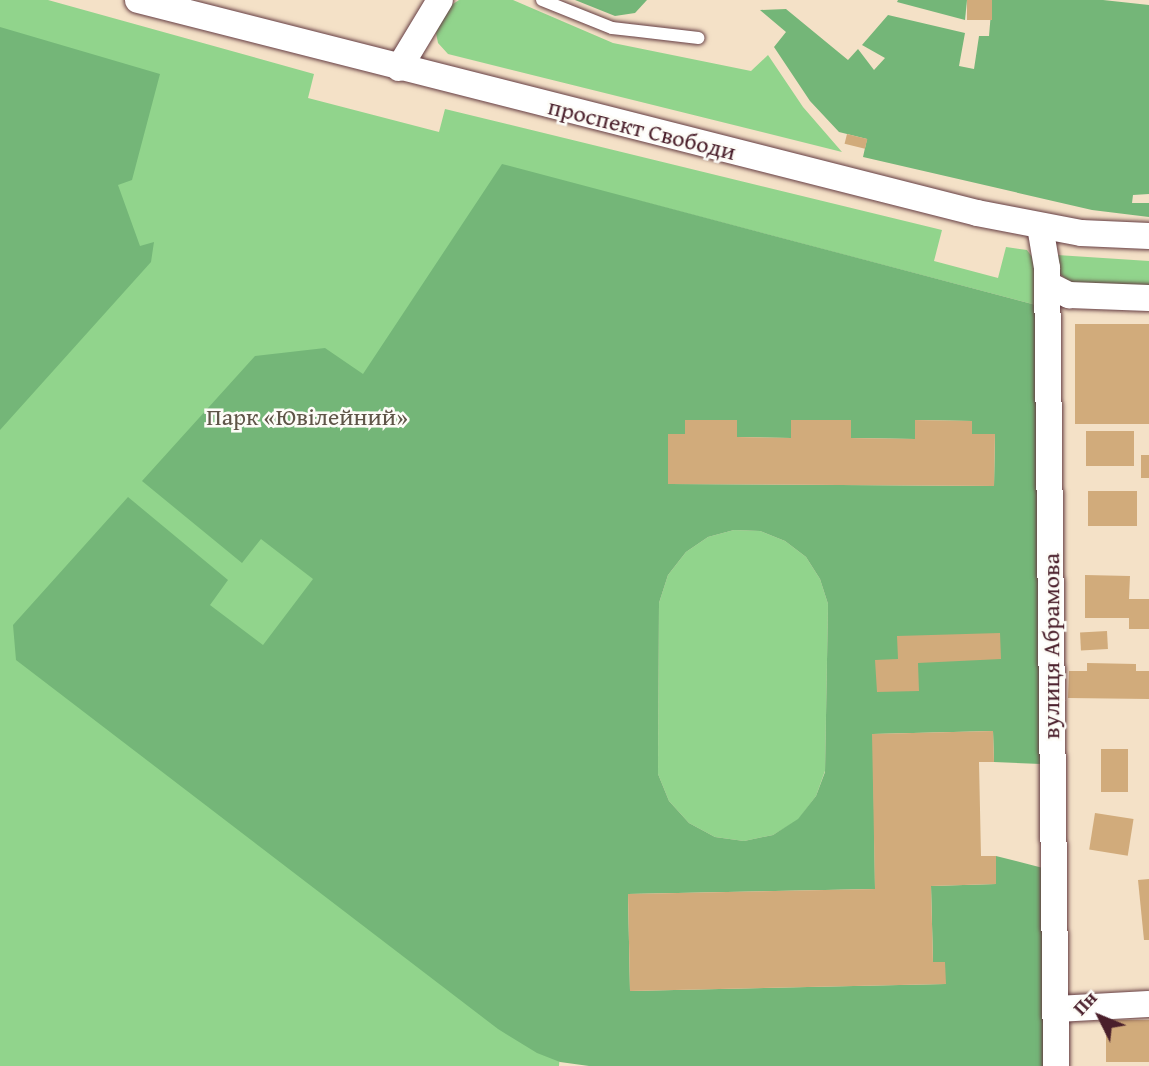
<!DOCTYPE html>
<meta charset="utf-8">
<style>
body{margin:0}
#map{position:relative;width:1149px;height:1066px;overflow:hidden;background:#f4e1c7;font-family:"Gentium Book Plus",serif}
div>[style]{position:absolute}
.green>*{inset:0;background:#91d48c}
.forest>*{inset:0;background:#74b678}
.building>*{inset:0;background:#d1ab7b;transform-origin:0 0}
.roads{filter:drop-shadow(0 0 2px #643c42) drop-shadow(0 0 2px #643c42)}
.service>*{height:12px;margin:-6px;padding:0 6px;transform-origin:6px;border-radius:6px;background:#fff}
.minor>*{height:26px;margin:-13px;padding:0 13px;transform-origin:13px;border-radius:13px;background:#fff}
span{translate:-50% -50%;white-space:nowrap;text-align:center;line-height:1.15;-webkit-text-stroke:5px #fdfcf7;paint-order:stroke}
.street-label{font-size:24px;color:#4a1f2b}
.park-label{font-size:24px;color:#5f5548}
.north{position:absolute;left:1065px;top:982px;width:70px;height:70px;-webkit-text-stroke:5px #fdfcf7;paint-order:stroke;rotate:313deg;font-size:19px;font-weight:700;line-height:28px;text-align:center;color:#4a1f2b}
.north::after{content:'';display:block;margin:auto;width:24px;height:32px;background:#4a1f2b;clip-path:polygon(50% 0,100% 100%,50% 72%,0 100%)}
</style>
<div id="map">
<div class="green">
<i style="clip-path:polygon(0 0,48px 0,314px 74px,308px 98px,439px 132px,445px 109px,942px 230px,934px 261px,998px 278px,1006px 247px,1027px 250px,1035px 261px,1036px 305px,640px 201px,618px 383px,559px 1066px,0 1066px)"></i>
<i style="clip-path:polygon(459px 0,513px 0,613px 43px,751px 71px,768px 55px,803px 107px,842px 152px,448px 54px,438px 43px,436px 33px,447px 8px)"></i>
<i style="clip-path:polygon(1057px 255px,1149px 261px,1149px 291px,1074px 286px,1059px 273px)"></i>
<i style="clip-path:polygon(734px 530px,760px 531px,785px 541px,806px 557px,820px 579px,828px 604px,825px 771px,816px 796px,798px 820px,773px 835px,744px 841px,715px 837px,689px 823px,669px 801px,658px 774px,659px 603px,668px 575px,686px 552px,708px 537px)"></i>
</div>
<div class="forest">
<i style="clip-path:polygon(575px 0,647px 0,635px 13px,615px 16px)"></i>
<i style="clip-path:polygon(898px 0,967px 0,965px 20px,897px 2px)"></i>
<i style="clip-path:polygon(992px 0,1103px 0,1149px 5px,1149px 194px,1133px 195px,1132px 203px,1149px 203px,1149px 217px,1092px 210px,863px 157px,867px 139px,839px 132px,810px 101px,774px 47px,786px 32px,760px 10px,786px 9px,848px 60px,858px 49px,874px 70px,885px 58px,862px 45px,888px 15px,965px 33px,959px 66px,974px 69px,979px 36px,989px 36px)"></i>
<i style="clip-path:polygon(0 27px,160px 74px,132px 180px,118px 185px,140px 246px,154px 242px,151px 262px,0 430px)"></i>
<i style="clip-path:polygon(evenodd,502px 164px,1036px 305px,1041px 764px,994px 762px,993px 731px,873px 734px,875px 889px,628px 894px,630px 991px,945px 984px,945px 962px,933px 962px,931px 886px,996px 884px,996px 856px,1043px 868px,1045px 1066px,589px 1066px,560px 1062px,537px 1053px,498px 1029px,16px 660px,13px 625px,128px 497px,228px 580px,210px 605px,263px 645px,313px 579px,261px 539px,242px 563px,142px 481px,255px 356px,325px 348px,363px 374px,502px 164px,685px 420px,737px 420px,737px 437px,791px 438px,791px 420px,850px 420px,851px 438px,915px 439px,916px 420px,972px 421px,972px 434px,995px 435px,994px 486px,668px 484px,668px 434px,685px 434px,685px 420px,502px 164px,734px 530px,760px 531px,785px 541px,806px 557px,820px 579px,828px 604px,825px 772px,816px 796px,798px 819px,773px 835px,744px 841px,715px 837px,689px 823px,669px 801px,658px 774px,659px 603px,668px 575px,686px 552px,708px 537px,734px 530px)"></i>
</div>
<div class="building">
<i style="left:967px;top:0;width:25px;height:20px"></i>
<i style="left:847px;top:134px;width:21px;height:10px;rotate:14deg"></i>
<i style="left:1149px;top:324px;width:100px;height:74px;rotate:90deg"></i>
<i style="clip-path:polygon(685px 420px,737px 420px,737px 437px,791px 438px,791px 420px,851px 420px,851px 438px,915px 439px,915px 420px,972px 421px,972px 434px,995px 434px,994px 486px,668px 484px,668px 434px,685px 434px)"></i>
<i style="left:1134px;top:431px;width:35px;height:48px;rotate:90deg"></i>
<i style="left:1141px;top:455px;width:8px;height:23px"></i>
<i style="left:1137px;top:491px;width:35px;height:49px;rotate:90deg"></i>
<i style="clip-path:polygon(1085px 575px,1130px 576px,1129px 599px,1149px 599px,1149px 629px,1129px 629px,1129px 618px,1085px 618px)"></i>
<i style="left:1107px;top:631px;width:18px;height:27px;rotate:87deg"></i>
<i style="clip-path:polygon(1000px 633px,1001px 659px,918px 663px,919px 691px,877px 692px,875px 660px,898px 659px,897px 636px)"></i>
<i style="clip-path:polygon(1087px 663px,1136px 664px,1136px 671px,1149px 671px,1149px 699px,1068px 698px,1069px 671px,1087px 671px)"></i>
<i style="clip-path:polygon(993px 731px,994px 762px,979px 762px,981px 856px,996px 856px,996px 884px,931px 886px,933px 962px,945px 962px,946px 984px,630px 991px,628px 894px,875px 889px,872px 734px)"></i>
<i style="left:1101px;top:749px;width:27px;height:43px"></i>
<i style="left:1095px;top:813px;width:39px;height:37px;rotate:9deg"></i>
<i style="clip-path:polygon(1149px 879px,1149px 940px,1144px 940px,1138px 880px)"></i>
<i style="left:1106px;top:1020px;width:43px;height:42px"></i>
</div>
<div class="roads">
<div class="service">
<i style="left:542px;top:0;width:75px;rotate:21.8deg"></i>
<i style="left:612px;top:28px;width:87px;rotate:6.6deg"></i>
</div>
<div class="minor">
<i style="left:138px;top:0;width:866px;rotate:14.24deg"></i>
<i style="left:977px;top:213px;width:106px;rotate:10.9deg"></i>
<i style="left:1081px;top:233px;width:68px;rotate:2.5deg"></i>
<i style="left:399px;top:68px;width:79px;rotate:-58.9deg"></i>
<i style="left:1040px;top:226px;width:43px;rotate:80.5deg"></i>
<i style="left:1047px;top:268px;width:798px;rotate:89.35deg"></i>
<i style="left:1047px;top:284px;width:25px;rotate:27deg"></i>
<i style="left:1069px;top:295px;width:80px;rotate:2.1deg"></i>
<i style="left:1056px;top:1009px;width:93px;rotate:-3.1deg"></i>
</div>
</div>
<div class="street-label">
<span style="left:642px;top:129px;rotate:14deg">проспект Свободи</span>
<span style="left:1051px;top:646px;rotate:-90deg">вулиця Абрамова</span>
</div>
<div class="park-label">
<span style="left:307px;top:417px">Парк «Ювілейний»</span>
</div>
<div class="north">Пн</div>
</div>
